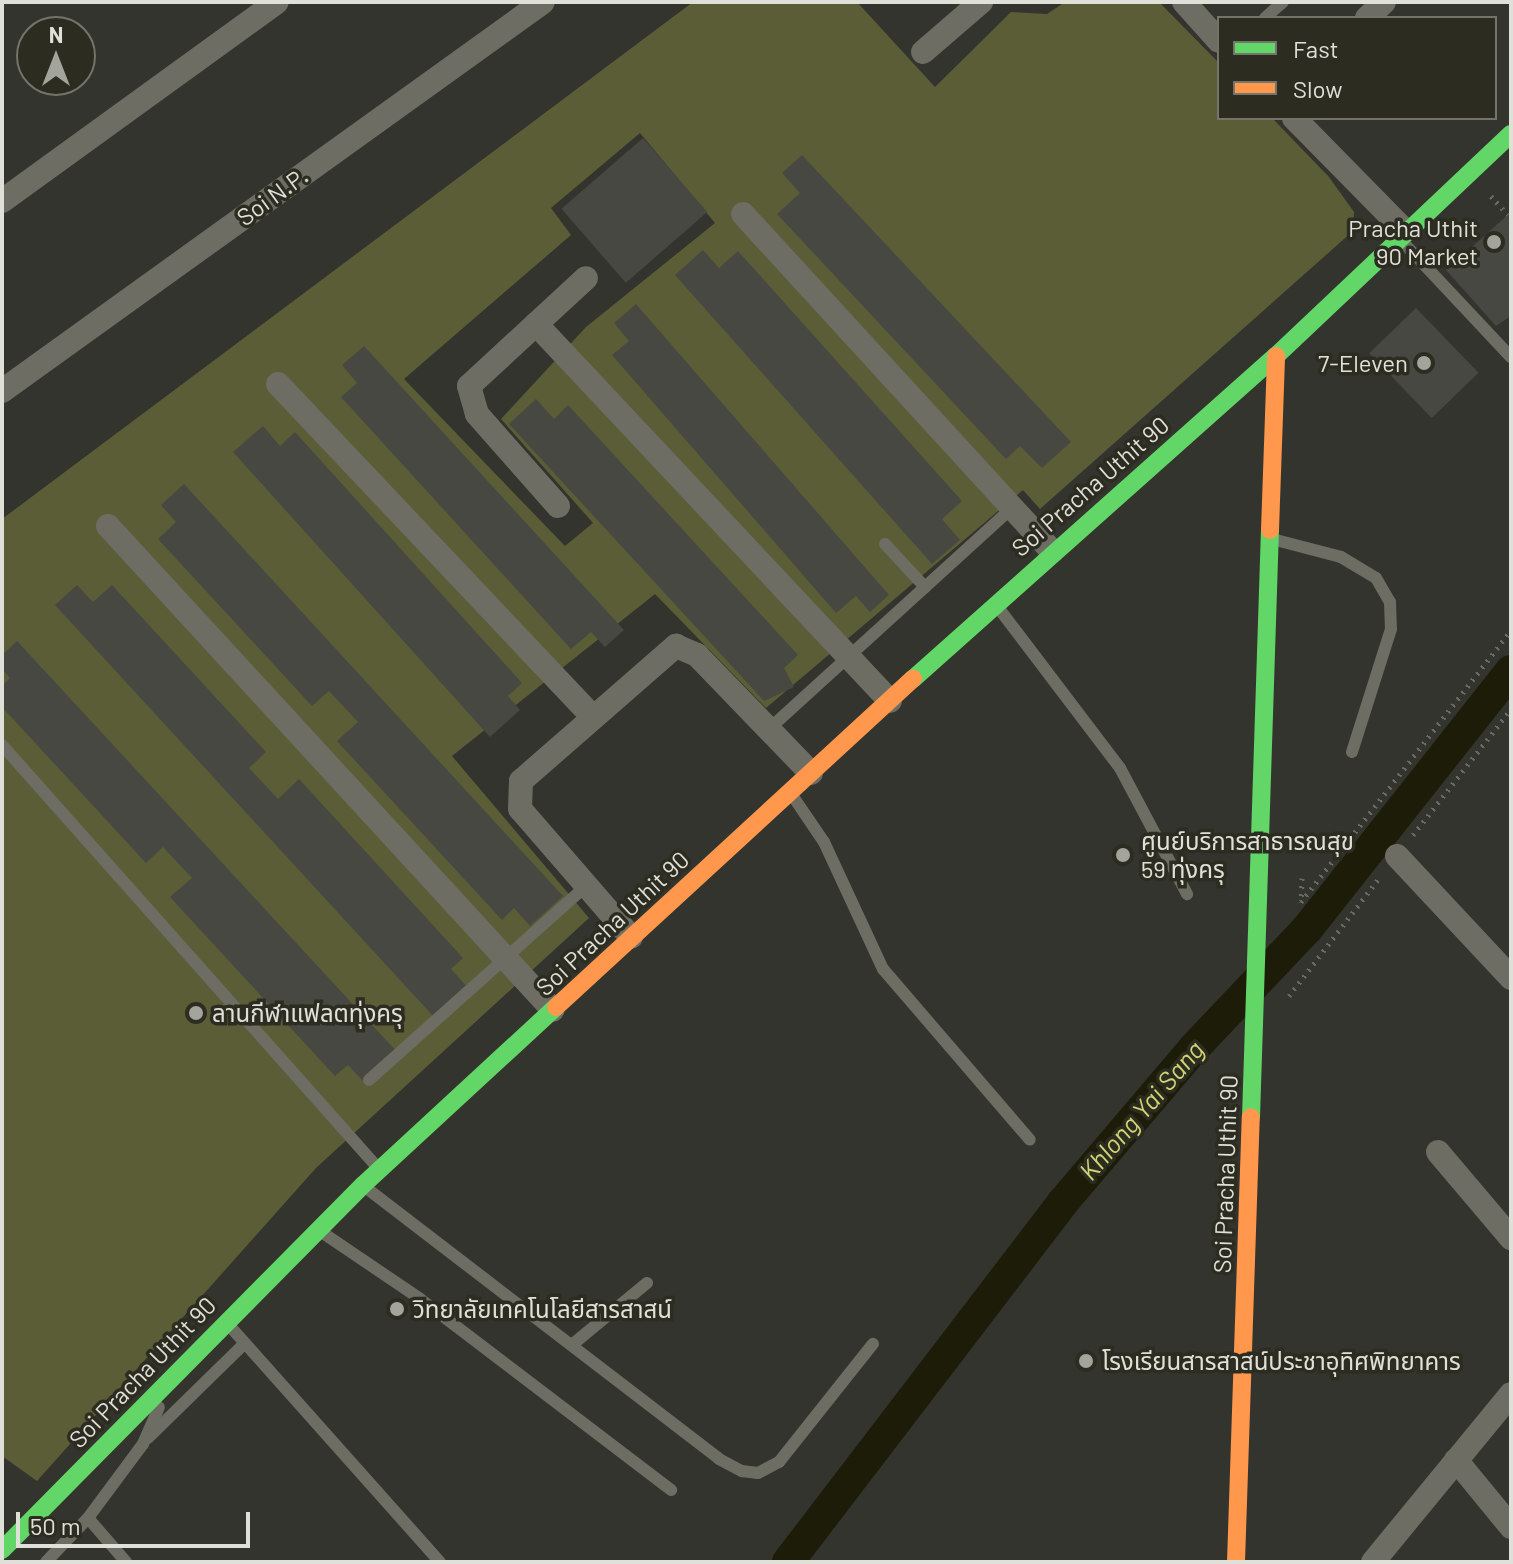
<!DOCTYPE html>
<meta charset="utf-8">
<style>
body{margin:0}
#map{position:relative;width:1513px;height:1564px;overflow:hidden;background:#33342d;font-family:Barlow,"Noto Sans Thai",sans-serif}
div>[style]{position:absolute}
.green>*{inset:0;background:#5b5d37}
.canal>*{height:32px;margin:-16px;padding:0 16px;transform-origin:16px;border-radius:16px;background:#1c1c09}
.building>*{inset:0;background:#474842;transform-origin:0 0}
.path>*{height:5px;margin-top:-2.5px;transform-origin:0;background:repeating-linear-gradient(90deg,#6a6a63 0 2px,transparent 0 8px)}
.lane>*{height:12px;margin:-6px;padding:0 6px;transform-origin:6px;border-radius:6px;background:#6d6d63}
.street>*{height:24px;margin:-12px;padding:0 12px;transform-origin:12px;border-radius:12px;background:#6d6d63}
.fast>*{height:18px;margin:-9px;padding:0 9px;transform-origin:9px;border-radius:9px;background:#63d668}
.slow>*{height:18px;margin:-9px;padding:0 9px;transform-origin:9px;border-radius:9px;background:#ff974d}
.dots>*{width:22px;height:22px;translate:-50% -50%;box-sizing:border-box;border:4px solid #2c2d20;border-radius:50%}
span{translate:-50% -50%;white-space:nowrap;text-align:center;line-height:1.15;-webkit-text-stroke:7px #2c2d20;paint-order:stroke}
.street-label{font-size:24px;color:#dfe0d8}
.poi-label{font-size:24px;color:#dfe0d8}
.right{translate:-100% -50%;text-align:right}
.left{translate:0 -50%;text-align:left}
.water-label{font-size:26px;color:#d2d573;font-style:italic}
.frame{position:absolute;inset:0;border:4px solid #dfe0d8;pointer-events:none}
.legend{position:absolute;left:1217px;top:16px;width:280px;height:104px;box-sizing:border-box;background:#2c2d20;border:2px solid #74756a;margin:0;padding:10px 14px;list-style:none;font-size:24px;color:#dfe0d8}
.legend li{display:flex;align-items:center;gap:16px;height:40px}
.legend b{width:40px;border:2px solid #74756a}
.north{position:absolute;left:16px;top:16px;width:80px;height:80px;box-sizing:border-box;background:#2c2d20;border:2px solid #74756a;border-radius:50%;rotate:0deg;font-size:22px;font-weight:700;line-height:32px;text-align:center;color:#dfe0d8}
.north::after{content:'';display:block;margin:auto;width:28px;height:36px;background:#a3a49c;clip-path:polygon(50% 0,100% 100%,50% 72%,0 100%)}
.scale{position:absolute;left:16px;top:1512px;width:234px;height:36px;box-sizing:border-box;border:4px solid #dfe0d8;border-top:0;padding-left:10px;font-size:24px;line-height:28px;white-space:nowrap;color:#dfe0d8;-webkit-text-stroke:6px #2c2d20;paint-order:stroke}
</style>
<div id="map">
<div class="green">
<i style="clip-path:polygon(evenodd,693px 2px,857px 2px,935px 87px,1011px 12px,1047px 14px,1065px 2px,1159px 2px,1219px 63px,1219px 118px,1272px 118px,1329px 177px,1354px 212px,1353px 231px,1040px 509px,1023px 490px,766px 708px,655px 594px,452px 756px,589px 918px,316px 1168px,37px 1481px,2px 1456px,2px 519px,693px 2px,640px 133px,715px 223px,586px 327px,501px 419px,593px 523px,565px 546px,404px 379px,571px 235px,551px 208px,640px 133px)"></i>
</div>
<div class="canal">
<i style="left:788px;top:1562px;width:454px;rotate:-52.6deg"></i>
<i style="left:1064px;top:1201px;width:201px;rotate:-49.6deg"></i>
<i style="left:1194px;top:1048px;width:164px;rotate:-46.5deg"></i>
<i style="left:1307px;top:929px;width:329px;rotate:-51.7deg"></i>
</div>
<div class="building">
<i style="left:643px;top:138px;width:98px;height:108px;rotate:49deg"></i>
<i style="clip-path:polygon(802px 155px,1071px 442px,1042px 468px,1020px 446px,1006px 459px,777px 214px,800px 193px,782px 173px)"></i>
<i style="clip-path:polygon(1511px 212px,1511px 316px,1496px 326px,1446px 270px)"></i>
<i style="clip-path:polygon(703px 250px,719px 268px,738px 251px,962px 501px,942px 519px,960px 540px,932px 564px,675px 275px)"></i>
<i style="clip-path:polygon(636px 304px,889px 595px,870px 612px,856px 596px,836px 613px,612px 355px,629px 341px,614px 323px)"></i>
<i style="left:1416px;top:308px;width:90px;height:65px;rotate:46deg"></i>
<i style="clip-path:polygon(364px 346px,624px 630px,605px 647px,591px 632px,571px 649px,341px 397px,357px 383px,342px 365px)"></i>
<i style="clip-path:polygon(536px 399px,554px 419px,568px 405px,798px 655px,784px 668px,794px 687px,764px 701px,509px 424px)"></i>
<i style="clip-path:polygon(263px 426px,280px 446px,295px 432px,522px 683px,508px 696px,520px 710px,490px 737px,233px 452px)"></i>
<i style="clip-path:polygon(184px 484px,563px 896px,530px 926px,514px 908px,502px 920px,337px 741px,358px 722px,329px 691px,312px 706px,158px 539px,176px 522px,161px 505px)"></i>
<i style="clip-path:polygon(77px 585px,93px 602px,112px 585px,266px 752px,249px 768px,278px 799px,299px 779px,463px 958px,451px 969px,467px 987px,434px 1017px,55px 605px)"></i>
<i style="clip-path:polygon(17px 641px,397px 1052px,364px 1082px,348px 1065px,335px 1076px,170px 897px,192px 878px,163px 847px,146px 863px,2px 707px,2px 686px,10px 678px,2px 669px,2px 655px)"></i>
</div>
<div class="path">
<i style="left:1491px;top:196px;width:25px;rotate:48deg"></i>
<i style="left:1413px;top:835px;width:160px;rotate:-52.1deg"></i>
<i style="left:1302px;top:878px;width:24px;rotate:92deg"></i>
<i style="left:1301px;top:902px;width:344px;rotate:-52.3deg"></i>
<i style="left:1289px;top:996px;width:150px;rotate:-52.6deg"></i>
</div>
<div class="lane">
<i style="left:1265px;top:18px;width:24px;rotate:-42deg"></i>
<i style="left:1400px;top:239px;width:162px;rotate:46.8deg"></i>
<i style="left:1272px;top:539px;width:71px;rotate:14.6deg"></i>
<i style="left:1341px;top:557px;width:41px;rotate:31deg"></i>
<i style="left:1376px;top:578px;width:28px;rotate:60deg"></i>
<i style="left:1390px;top:602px;width:27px;rotate:88deg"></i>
<i style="left:1391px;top:629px;width:129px;rotate:107.6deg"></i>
<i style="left:885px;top:544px;width:59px;rotate:47.1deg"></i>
<i style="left:997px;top:606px;width:203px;rotate:52.8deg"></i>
<i style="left:1120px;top:768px;width:143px;rotate:62deg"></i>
<i style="left:769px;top:729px;width:328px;rotate:-42.3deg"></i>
<i style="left:2px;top:745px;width:565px;rotate:48.37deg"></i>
<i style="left:792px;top:795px;width:57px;rotate:55.8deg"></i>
<i style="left:824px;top:842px;width:140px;rotate:65.1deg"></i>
<i style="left:883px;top:969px;width:225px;rotate:49.3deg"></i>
<i style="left:369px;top:1080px;width:290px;rotate:-41.8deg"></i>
<i style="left:365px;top:1187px;width:446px;rotate:37.5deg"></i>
<i style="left:719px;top:1459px;width:26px;rotate:28deg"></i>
<i style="left:742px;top:1471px;width:16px;rotate:7deg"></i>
<i style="left:758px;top:1473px;width:24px;rotate:-28deg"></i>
<i style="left:779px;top:1462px;width:151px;rotate:-51.5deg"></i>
<i style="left:320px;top:1231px;width:120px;rotate:34.1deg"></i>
<i style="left:419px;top:1298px;width:317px;rotate:37.3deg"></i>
<i style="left:227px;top:1323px;width:320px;rotate:48.3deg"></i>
<i style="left:573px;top:1344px;width:96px;rotate:-39.5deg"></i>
<i style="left:148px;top:1438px;width:134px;rotate:-44.4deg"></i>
<i style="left:46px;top:1562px;width:61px;rotate:-46.3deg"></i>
<i style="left:126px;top:1562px;width:58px;rotate:-130.8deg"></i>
<i style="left:88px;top:1518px;width:92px;rotate:-53.4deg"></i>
<i style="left:143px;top:1444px;width:40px;rotate:-66.6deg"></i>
</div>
<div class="street">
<i style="left:1184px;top:2px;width:52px;rotate:48.1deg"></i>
<i style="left:1367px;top:18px;width:23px;rotate:-43deg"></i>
<i style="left:923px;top:52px;width:77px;rotate:-40.8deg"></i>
<i style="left:1294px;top:118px;width:158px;rotate:45.5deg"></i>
<i style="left:2px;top:201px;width:339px;rotate:-35.9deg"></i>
<i style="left:743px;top:214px;width:457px;rotate:47.5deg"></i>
<i style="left:536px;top:324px;width:517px;rotate:46.8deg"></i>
<i style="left:278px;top:384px;width:458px;rotate:46.6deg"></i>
<i style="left:2px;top:391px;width:666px;rotate:-35.72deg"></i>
<i style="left:558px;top:506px;width:123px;rotate:-131.4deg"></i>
<i style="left:477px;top:414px;width:29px;rotate:-106deg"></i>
<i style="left:469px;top:386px;width:159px;rotate:-42.7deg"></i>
<i style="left:108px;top:526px;width:657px;rotate:47.4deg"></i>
<i style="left:1397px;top:856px;width:167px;rotate:46.9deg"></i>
<i style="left:631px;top:937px;width:169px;rotate:-130.9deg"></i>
<i style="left:520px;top:809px;width:28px;rotate:-88deg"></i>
<i style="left:521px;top:781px;width:206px;rotate:-41.1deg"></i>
<i style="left:676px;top:646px;width:23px;rotate:23deg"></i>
<i style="left:697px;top:655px;width:164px;rotate:46deg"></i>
<i style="left:1438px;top:1152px;width:113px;rotate:49.7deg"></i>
<i style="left:1456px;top:1460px;width:87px;rotate:50.6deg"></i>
<i style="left:1373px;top:1562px;width:217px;rotate:-50.6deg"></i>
</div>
<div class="fast">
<i style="left:913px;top:679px;width:486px;rotate:-41.7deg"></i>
<i style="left:1276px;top:356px;width:323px;rotate:-43.4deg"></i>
<i style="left:1251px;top:1117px;width:587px;rotate:-88.15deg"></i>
<i style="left:2px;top:1550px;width:513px;rotate:-45.32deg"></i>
<i style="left:363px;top:1185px;width:263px;rotate:-42.7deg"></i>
</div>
<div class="slow">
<i style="left:1270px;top:530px;width:174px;rotate:-88deg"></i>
<i style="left:556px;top:1007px;width:485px;rotate:-42.6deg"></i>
<i style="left:1236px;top:1562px;width:445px;rotate:-88.1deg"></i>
</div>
<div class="dots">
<i style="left:1494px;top:242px;background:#a3a49c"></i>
<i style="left:1424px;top:363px;background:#a3a49c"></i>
<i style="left:1123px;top:855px;background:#a3a49c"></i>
<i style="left:196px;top:1013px;background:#a3a49c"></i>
<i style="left:397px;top:1309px;background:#a3a49c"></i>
<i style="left:1086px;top:1361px;background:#a3a49c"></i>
</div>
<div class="street-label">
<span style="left:272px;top:196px;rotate:-36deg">Soi N.P.</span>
<span style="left:1090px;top:486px;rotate:-41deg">Soi Pracha Uthit 90</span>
<span style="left:612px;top:923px;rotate:-43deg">Soi Pracha Uthit 90</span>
<span style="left:1225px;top:1174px;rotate:-88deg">Soi Pracha Uthit 90</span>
<span style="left:142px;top:1372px;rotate:-46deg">Soi Pracha Uthit 90</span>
</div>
<div class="poi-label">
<span class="right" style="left:1478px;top:242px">Pracha Uthit<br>90 Market</span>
<span class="right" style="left:1408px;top:363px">7-Eleven</span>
<span class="left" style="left:1141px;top:855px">ศูนย์บริการสาธารณสุข<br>59 ทุ่งครุ</span>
<span class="left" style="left:212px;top:1013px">ลานกีฬาแฟลตทุ่งครุ</span>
<span class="left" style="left:413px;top:1309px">วิทยาลัยเทคโนโลยีสารสาสน์</span>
<span class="left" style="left:1102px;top:1361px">โรงเรียนสารสาสน์ประชาอุทิศพิทยาคาร</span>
</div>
<div class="water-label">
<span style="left:1141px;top:1110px;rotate:-49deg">Khlong Yai Sang</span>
</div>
<div class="frame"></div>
<ul class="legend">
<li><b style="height:10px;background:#63d668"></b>Fast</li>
<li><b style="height:10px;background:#ff974d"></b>Slow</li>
</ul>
<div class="north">N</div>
<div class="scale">50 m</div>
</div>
